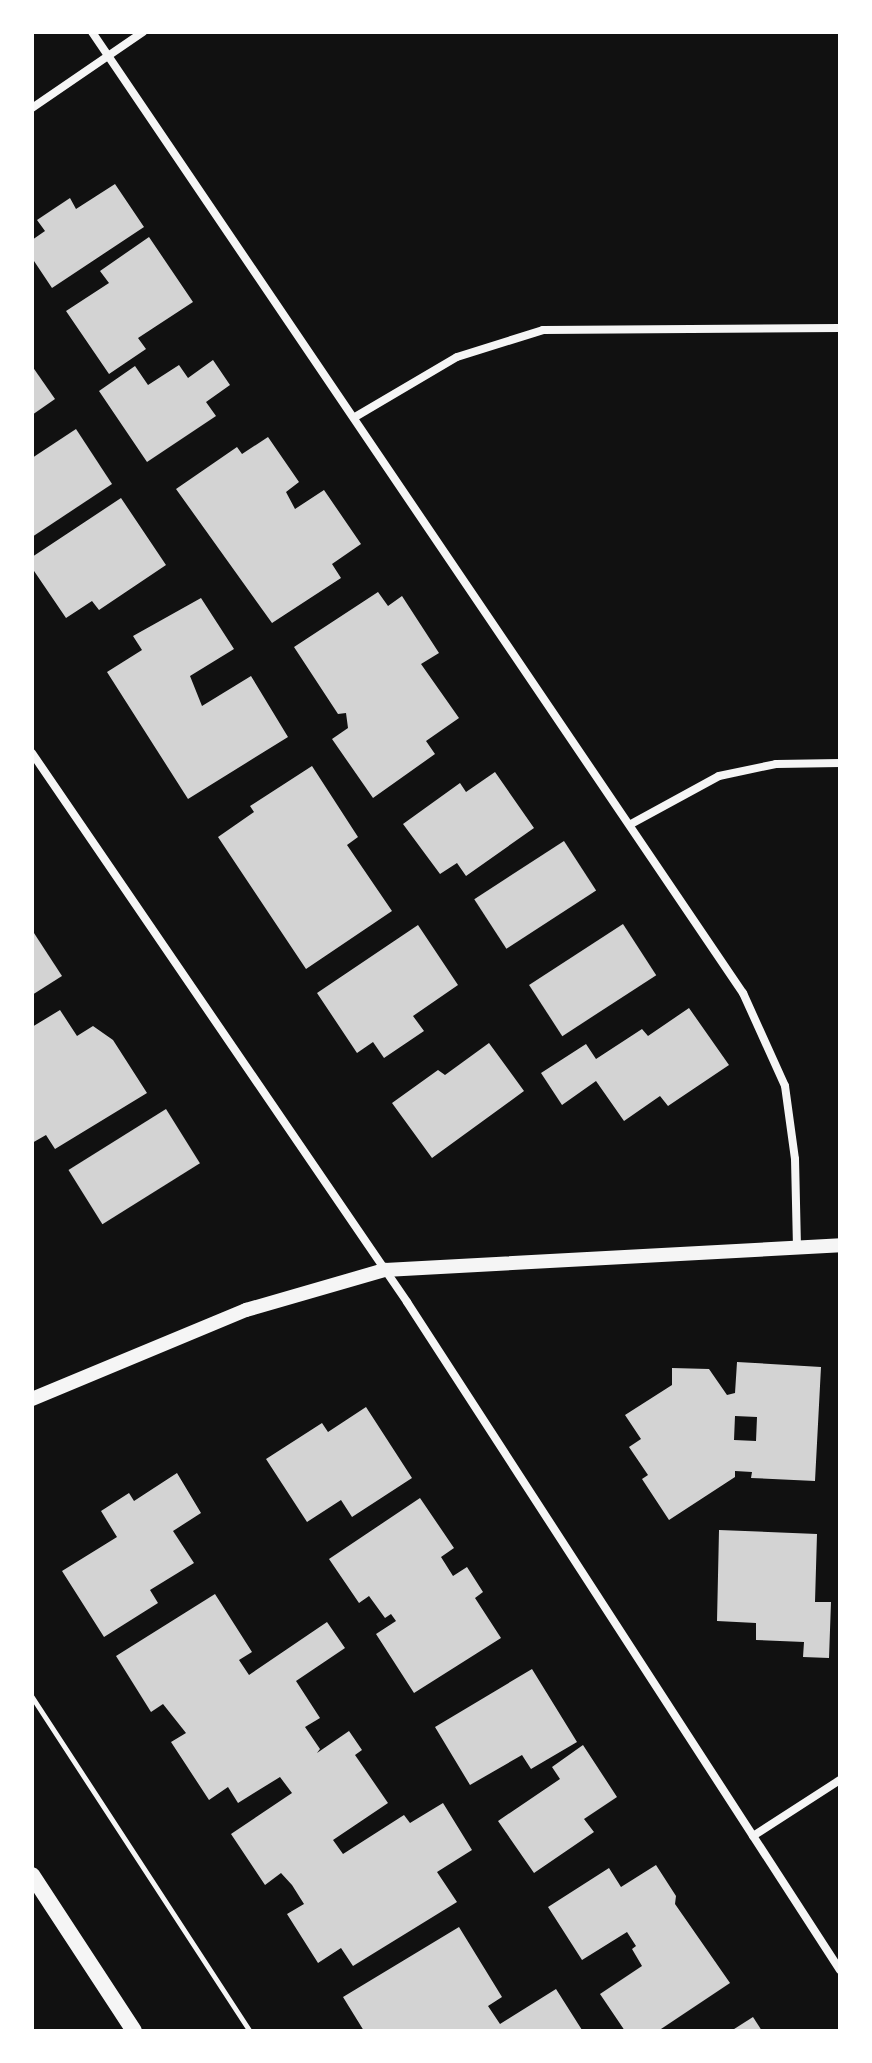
<!DOCTYPE html>
<style>
body{margin:0}
#map{position:relative;width:872px;height:2063px;overflow:hidden;background:#111;font-family:Figtree,sans-serif}
div>[style]{position:absolute}
.building>*{inset:0;background:#d3d3d3;transform-origin:0 0}
.path>*{height:5px;margin:-2.5px;padding:0 2.5px;transform-origin:2.5px;border-radius:2.5px;background:#f5f5f5}
.minor>*{height:8px;margin:-4px;padding:0 4px;transform-origin:4px;border-radius:4px;background:#f5f5f5}
.tertiary>*{height:14px;margin:-7px;padding:0 7px;transform-origin:7px;border-radius:7px;background:#f5f5f5}
.secondary>*{height:16px;margin:-8px;padding:0 8px;transform-origin:8px;border-radius:8px;background:#f5f5f5}
span{translate:-50% -50%;white-space:nowrap;text-align:center;line-height:1.15;-webkit-text-stroke:7px #fff;paint-order:stroke}
.frame{position:absolute;inset:0;border:34px solid #fff;pointer-events:none}
</style>
<div id="map">
<div class="building">
<i style="clip-path:polygon(115px 184px,144px 227px,52px 288px,32px 258px,32px 240px,45px 231px,37px 220px,70px 198px,76px 209px)"></i>
<i style="clip-path:polygon(149px 237px,193px 302px,138px 338px,146px 349px,109px 374px,66px 311px,109px 283px,100px 271px)"></i>
<i style="clip-path:polygon(213px 360px,230px 385px,206px 402px,216px 416px,147px 462px,99px 391px,135px 366px,148px 385px,179px 365px,188px 378px)"></i>
<i style="clip-path:polygon(32px 366px,55px 399px,32px 415px)"></i>
<i style="clip-path:polygon(76px 429px,112px 484px,32px 537px,32px 458px)"></i>
<i style="clip-path:polygon(268px 437px,299px 482px,286px 492px,295px 509px,324px 490px,361px 544px,332px 564px,341px 578px,272px 623px,176px 489px,237px 447px,242px 454px)"></i>
<i style="clip-path:polygon(121px 498px,166px 565px,99px 610px,92px 601px,66px 618px,32px 568px,32px 557px)"></i>
<i style="clip-path:polygon(378px 592px,388px 606px,402px 596px,439px 653px,421px 664px,459px 718px,426px 741px,435px 754px,373px 798px,332px 739px,348px 728px,346px 713px,338px 714px,294px 647px)"></i>
<i style="clip-path:polygon(201px 598px,234px 649px,190px 676px,202px 706px,251px 676px,288px 737px,188px 799px,107px 672px,142px 650px,133px 636px)"></i>
<i style="clip-path:polygon(312px 766px,358px 837px,347px 845px,392px 911px,306px 969px,218px 837px,254px 812px,250px 806px)"></i>
<i style="clip-path:polygon(495px 772px,534px 828px,466px 876px,457px 863px,440px 874px,403px 824px,460px 783px,466px 792px)"></i>
<i style="left:564px;top:841px;width:59px;height:107px;rotate:57deg"></i>
<i style="left:623px;top:924px;width:61px;height:112px;rotate:57deg"></i>
<i style="clip-path:polygon(418px 925px,458px 985px,413px 1016px,424px 1031px,384px 1058px,373px 1042px,357px 1053px,317px 993px)"></i>
<i style="clip-path:polygon(32px 930px,62px 976px,32px 995px)"></i>
<i style="clip-path:polygon(689px 1008px,729px 1065px,668px 1106px,660px 1096px,624px 1121px,596px 1081px,562px 1105px,541px 1073px,586px 1044px,596px 1059px,642px 1029px,648px 1036px)"></i>
<i style="clip-path:polygon(60px 1010px,77px 1036px,93px 1026px,113px 1040px,147px 1093px,55px 1149px,46px 1135px,32px 1143px,32px 1027px)"></i>
<i style="clip-path:polygon(489px 1043px,524px 1091px,432px 1158px,392px 1103px,438px 1070px,445px 1075px)"></i>
<i style="left:166px;top:1109px;width:64px;height:115px;rotate:58deg"></i>
<i style="clip-path:polygon(evenodd,737px 1362px,821px 1367px,815px 1481px,751px 1478px,752px 1472px,735px 1471px,735px 1477px,669px 1520px,642px 1479px,648px 1475px,629px 1447px,641px 1439px,625px 1415px,672px 1385px,672px 1368px,709px 1369px,727px 1395px,735px 1393px,737px 1362px,735px 1416px,757px 1417px,756px 1441px,734px 1440px,735px 1416px)"></i>
<i style="clip-path:polygon(366px 1407px,412px 1478px,352px 1517px,341px 1500px,307px 1522px,266px 1459px,322px 1423px,328px 1432px)"></i>
<i style="clip-path:polygon(177px 1473px,201px 1513px,173px 1531px,194px 1563px,150px 1590px,158px 1603px,104px 1637px,62px 1571px,117px 1537px,101px 1511px,129px 1493px,134px 1501px)"></i>
<i style="clip-path:polygon(420px 1498px,454px 1548px,441px 1557px,453px 1576px,467px 1567px,483px 1592px,475px 1598px,501px 1638px,414px 1693px,376px 1634px,396px 1621px,391px 1614px,385px 1618px,369px 1596px,359px 1603px,329px 1559px)"></i>
<i style="clip-path:polygon(719px 1530px,817px 1534px,815px 1602px,831px 1602px,829px 1658px,803px 1657px,804px 1642px,756px 1640px,756px 1623px,717px 1621px)"></i>
<i style="clip-path:polygon(215px 1594px,252px 1652px,239px 1660px,249px 1675px,327px 1622px,345px 1648px,296px 1681px,320px 1718px,305px 1727px,320px 1749px,317px 1753px,349px 1731px,362px 1750px,355px 1755px,388px 1803px,333px 1840px,343px 1854px,404px 1815px,410px 1823px,443px 1803px,472px 1850px,437px 1872px,457px 1902px,353px 1966px,341px 1948px,318px 1963px,287px 1914px,304px 1904px,292px 1885px,281px 1873px,265px 1885px,231px 1834px,292px 1793px,280px 1777px,238px 1803px,228px 1787px,209px 1800px,171px 1742px,186px 1733px,163px 1704px,151px 1712px,116px 1656px)"></i>
<i style="clip-path:polygon(532px 1669px,577px 1742px,531px 1769px,522px 1755px,470px 1785px,435px 1727px)"></i>
<i style="clip-path:polygon(583px 1745px,617px 1797px,584px 1819px,594px 1832px,534px 1873px,498px 1821px,560px 1779px,552px 1767px)"></i>
<i style="clip-path:polygon(656px 1865px,676px 1896px,675px 1904px,730px 1983px,658px 2031px,625px 2031px,600px 1994px,642px 1966px,632px 1949px,636px 1946px,627px 1932px,582px 1960px,548px 1907px,609px 1868px,621px 1887px)"></i>
<i style="clip-path:polygon(459px 1927px,502px 1997px,488px 2006px,500px 2024px,556px 1989px,582px 2030px,364px 2031px,343px 1997px)"></i>
<i style="clip-path:polygon(753px 2017px,762px 2031px,731px 2031px)"></i>
</div>
<div class="path">
<i style="left:32px;top:1697px;width:399px;rotate:56.9deg"></i>
</div>
<div class="minor">
<i style="left:92px;top:32px;width:1161px;rotate:55.89deg"></i>
<i style="left:743px;top:993px;width:102px;rotate:65.7deg"></i>
<i style="left:785px;top:1086px;width:74px;rotate:82.2deg"></i>
<i style="left:795px;top:1159px;width:86px;rotate:88.7deg"></i>
<i style="left:32px;top:108px;width:135px;rotate:-34.4deg"></i>
<i style="left:355px;top:417px;width:118px;rotate:-30.5deg"></i>
<i style="left:457px;top:357px;width:90px;rotate:-17.4deg"></i>
<i style="left:543px;top:330px;width:297px;rotate:-0.4deg"></i>
<i style="left:32px;top:753px;width:665px;rotate:55.66deg"></i>
<i style="left:407px;top:1302px;width:796px;rotate:57.05deg"></i>
<i style="left:631px;top:824px;width:100px;rotate:-28.6deg"></i>
<i style="left:719px;top:776px;width:58px;rotate:-11.9deg"></i>
<i style="left:776px;top:764px;width:64px;rotate:-0.9deg"></i>
<i style="left:753px;top:1836px;width:103px;rotate:-32.8deg"></i>
</div>
<div class="tertiary">
<i style="left:32px;top:1399px;width:232px;rotate:-22.6deg"></i>
<i style="left:246px;top:1310px;width:145px;rotate:-16.1deg"></i>
<i style="left:385px;top:1270px;width:456px;rotate:-3.1deg"></i>
</div>
<div class="secondary">
<i style="left:32px;top:1875px;width:186px;rotate:56.8deg"></i>
</div>
<div class="frame"></div>
</div>
